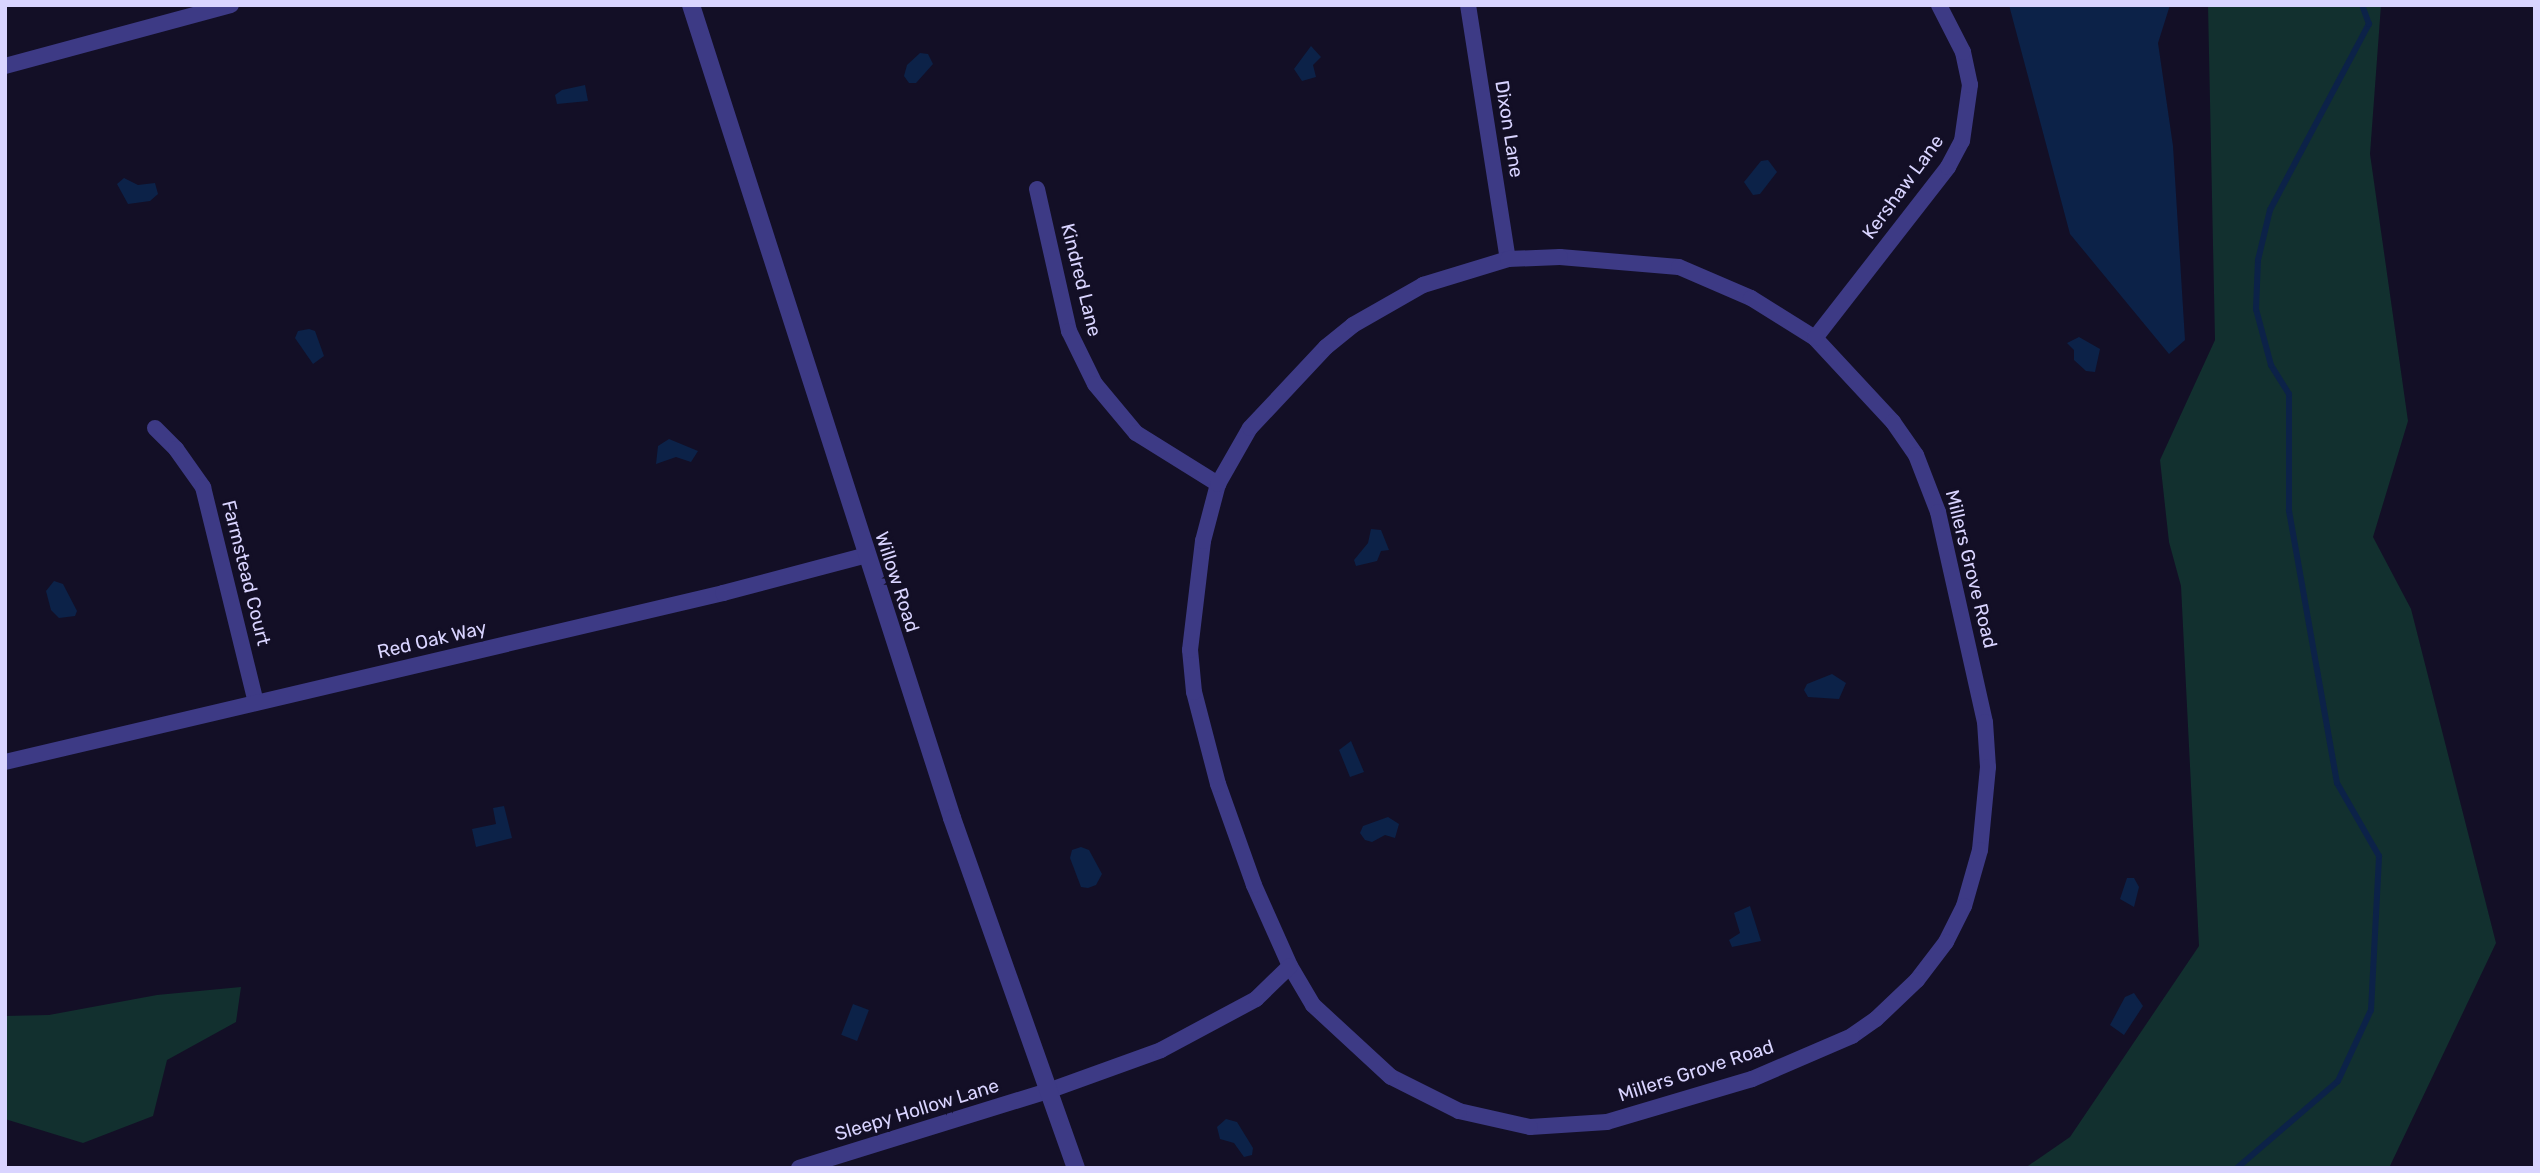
<!DOCTYPE html>
<style>
body{margin:0}
#map{position:relative;width:2540px;height:1173px;overflow:hidden;background:#130f26;font-family:Rubik,sans-serif}
div>[style]{position:absolute}
.green>*{inset:0;background:#12302f}
.water>*{inset:0;background:#0c2248;transform-origin:0 0}
.stream>*{height:6px;margin:-3px;padding:0 3px;transform-origin:3px;border-radius:3px;background:#0c2248}
.minor>*{height:16px;margin:-8px;padding:0 8px;transform-origin:8px;border-radius:8px;background:#3d3a85}
.tertiary>*{height:18px;margin:-9px;padding:0 9px;transform-origin:9px;border-radius:9px;background:#3d3a85}
span{translate:-50% -50%;white-space:nowrap;text-align:center;line-height:1.15;-webkit-text-stroke:6px #130f26;paint-order:stroke}
.street-label{font-size:19px;color:#d9d4ff}
.frame{position:absolute;inset:0;border:7px solid #d9d4ff;pointer-events:none}
</style>
<div id="map">
<div class="green">
<i style="clip-path:polygon(2208px 5px,2381px 5px,2370px 154px,2408px 421px,2373px 537px,2411px 609px,2496px 943px,2389px 1168px,2025px 1168px,2070px 1137px,2199px 946px,2181px 586px,2169px 542px,2160px 460px,2215px 340px)"></i>
<i style="clip-path:polygon(241px 987px,236px 1022px,167px 1060px,153px 1116px,83px 1143px,5px 1119px,5px 1016px,49px 1015px,157px 995px)"></i>
</div>
<div class="water">
<i style="clip-path:polygon(2009px 5px,2170px 5px,2158px 43px,2173px 146px,2185px 340px,2169px 354px,2070px 234px)"></i>
<i style="clip-path:polygon(1311px 46px,1321px 57px,1313px 65px,1316px 77px,1302px 81px,1294px 69px)"></i>
<i style="clip-path:polygon(920px 53px,928px 54px,933px 64px,916px 83px,909px 83px,904px 76px,907px 65px)"></i>
<i style="clip-path:polygon(585px 85px,588px 101px,557px 104px,555px 95px,562px 90px)"></i>
<i style="clip-path:polygon(1768px 160px,1777px 172px,1760px 194px,1753px 195px,1744px 182px,1761px 161px)"></i>
<i style="clip-path:polygon(124px 178px,138px 185px,155px 183px,158px 194px,150px 201px,128px 204px,117px 184px)"></i>
<i style="clip-path:polygon(309px 329px,315px 331px,324px 356px,313px 364px,295px 338px,298px 331px)"></i>
<i style="clip-path:polygon(2079px 337px,2100px 349px,2095px 372px,2086px 371px,2074px 360px,2074px 350px,2067px 343px)"></i>
<i style="clip-path:polygon(669px 439px,698px 451px,691px 462px,676px 457px,656px 464px,658px 446px)"></i>
<i style="clip-path:polygon(1371px 529px,1381px 530px,1389px 550px,1381px 551px,1377px 561px,1356px 566px,1354px 560px,1368px 543px)"></i>
<i style="clip-path:polygon(54px 581px,63px 584px,77px 611px,75px 616px,59px 618px,51px 610px,46px 591px)"></i>
<i style="clip-path:polygon(1832px 674px,1846px 683px,1839px 699px,1808px 697px,1804px 690px,1807px 684px)"></i>
<i style="clip-path:polygon(1351px 741px,1364px 772px,1350px 777px,1339px 750px)"></i>
<i style="clip-path:polygon(504px 806px,512px 838px,476px 847px,472px 829px,496px 824px,493px 808px)"></i>
<i style="clip-path:polygon(1388px 817px,1399px 824px,1395px 838px,1385px 835px,1372px 842px,1365px 840px,1360px 833px,1363px 826px)"></i>
<i style="clip-path:polygon(1081px 847px,1089px 850px,1102px 874px,1096px 885px,1088px 888px,1081px 887px,1070px 858px,1072px 850px)"></i>
<i style="clip-path:polygon(2127px 878px,2134px 878px,2139px 887px,2134px 907px,2120px 899px)"></i>
<i style="clip-path:polygon(1750px 906px,1761px 941px,1732px 947px,1729px 940px,1740px 933px,1734px 913px)"></i>
<i style="clip-path:polygon(2134px 993px,2143px 1006px,2124px 1035px,2110px 1025px,2125px 997px)"></i>
<i style="left:853px;top:1004px;width:17px;height:33px;rotate:21deg"></i>
<i style="clip-path:polygon(1226px 1119px,1237px 1122px,1253px 1148px,1252px 1155px,1244px 1157px,1234px 1143px,1220px 1139px,1217px 1127px)"></i>
</div>
<div class="stream">
<i style="left:2237px;top:1168px;width:133px;rotate:-40.7deg"></i>
<i style="left:2338px;top:1081px;width:78px;rotate:-65.1deg"></i>
<i style="left:2371px;top:1010px;width:154px;rotate:-87deg"></i>
<i style="left:2379px;top:856px;width:84px;rotate:-119.9deg"></i>
<i style="left:2337px;top:783px;width:277px;rotate:-100deg"></i>
<i style="left:2289px;top:510px;width:116px;rotate:-90deg"></i>
<i style="left:2289px;top:394px;width:34px;rotate:-122deg"></i>
<i style="left:2271px;top:365px;width:58px;rotate:-105deg"></i>
<i style="left:2256px;top:309px;width:49px;rotate:-87.7deg"></i>
<i style="left:2258px;top:260px;width:51px;rotate:-76.5deg"></i>
<i style="left:2270px;top:210px;width:211px;rotate:-62deg"></i>
<i style="left:2369px;top:24px;width:20px;rotate:-110deg"></i>
</div>
<div class="minor">
<i style="left:1468px;top:5px;width:257px;rotate:81.1deg"></i>
<i style="left:5px;top:66px;width:234px;rotate:-15.1deg"></i>
<i style="left:1037px;top:189px;width:146px;rotate:77.3deg"></i>
<i style="left:1069px;top:331px;width:59px;rotate:63.9deg"></i>
<i style="left:1095px;top:384px;width:64px;rotate:50.1deg"></i>
<i style="left:1136px;top:433px;width:97px;rotate:31.9deg"></i>
<i style="left:1560px;top:257px;width:119px;rotate:4.8deg"></i>
<i style="left:1679px;top:267px;width:78px;rotate:23.3deg"></i>
<i style="left:1751px;top:298px;width:75px;rotate:32deg"></i>
<i style="left:1815px;top:338px;width:115px;rotate:47.1deg"></i>
<i style="left:1893px;top:422px;width:40px;rotate:55.1deg"></i>
<i style="left:1916px;top:455px;width:61px;rotate:68.9deg"></i>
<i style="left:1938px;top:512px;width:215px;rotate:77.4deg"></i>
<i style="left:1985px;top:722px;width:45px;rotate:86.2deg"></i>
<i style="left:1988px;top:767px;width:83px;rotate:95.5deg"></i>
<i style="left:1980px;top:850px;width:58px;rotate:105.9deg"></i>
<i style="left:1964px;top:906px;width:40px;rotate:116.6deg"></i>
<i style="left:1946px;top:942px;width:48px;rotate:127.3deg"></i>
<i style="left:1917px;top:980px;width:57px;rotate:136.4deg"></i>
<i style="left:1876px;top:1019px;width:29px;rotate:145deg"></i>
<i style="left:1852px;top:1036px;width:109px;rotate:156.7deg"></i>
<i style="left:1752px;top:1079px;width:151px;rotate:163.5deg"></i>
<i style="left:1607px;top:1122px;width:77px;rotate:176.3deg"></i>
<i style="left:1530px;top:1127px;width:73px;rotate:-167.3deg"></i>
<i style="left:1459px;top:1111px;width:76px;rotate:-153.4deg"></i>
<i style="left:1391px;top:1077px;width:106px;rotate:-137.3deg"></i>
<i style="left:1313px;top:1005px;width:45px;rotate:-120.5deg"></i>
<i style="left:1290px;top:966px;width:89px;rotate:-114deg"></i>
<i style="left:1254px;top:885px;width:107px;rotate:-109.6deg"></i>
<i style="left:1218px;top:784px;width:95px;rotate:-104.6deg"></i>
<i style="left:1194px;top:692px;width:42px;rotate:-95.4deg"></i>
<i style="left:1190px;top:650px;width:110px;rotate:-83.2deg"></i>
<i style="left:1203px;top:541px;width:59px;rotate:-75.3deg"></i>
<i style="left:1218px;top:484px;width:64px;rotate:-60.3deg"></i>
<i style="left:1250px;top:428px;width:111px;rotate:-46.8deg"></i>
<i style="left:1326px;top:347px;width:35px;rotate:-39deg"></i>
<i style="left:1353px;top:325px;width:81px;rotate:-29.7deg"></i>
<i style="left:1423px;top:285px;width:89px;rotate:-17deg"></i>
<i style="left:1508px;top:259px;width:52px;rotate:-2.2deg"></i>
<i style="left:1815px;top:338px;width:217px;rotate:-52.1deg"></i>
<i style="left:1948px;top:167px;width:30px;rotate:-62deg"></i>
<i style="left:1962px;top:141px;width:57px;rotate:-81.9deg"></i>
<i style="left:1970px;top:85px;width:34px;rotate:-102deg"></i>
<i style="left:1963px;top:52px;width:53px;rotate:-117.1deg"></i>
<i style="left:155px;top:428px;width:30px;rotate:45deg"></i>
<i style="left:176px;top:449px;width:47px;rotate:54.6deg"></i>
<i style="left:203px;top:487px;width:222px;rotate:76.2deg"></i>
<i style="left:5px;top:762px;width:738px;rotate:-13.24deg"></i>
<i style="left:723px;top:593px;width:149px;rotate:-14.8deg"></i>
<i style="left:799px;top:1168px;width:261px;rotate:-17.2deg"></i>
<i style="left:1048px;top:1091px;width:120px;rotate:-19.9deg"></i>
<i style="left:1161px;top:1050px;width:108px;rotate:-28.2deg"></i>
<i style="left:1256px;top:999px;width:47px;rotate:-44.1deg"></i>
</div>
<div class="tertiary">
<i style="left:691px;top:5px;width:854px;rotate:72.2deg"></i>
<i style="left:952px;top:818px;width:371px;rotate:70.5deg"></i>
</div>
<div class="street-label">
<span style="left:1509px;top:129px;rotate:81deg">Dixon Lane</span>
<span style="left:1903px;top:187px;rotate:-54deg">Kershaw Lane</span>
<span style="left:1081px;top:280px;rotate:76deg">Kindred Lane</span>
<span style="left:1971px;top:569px;rotate:76deg">Millers Grove Road</span>
<span style="left:246px;top:573px;rotate:76deg">Farmstead Court</span>
<span style="left:897px;top:582px;rotate:72deg">Willow Road</span>
<span style="left:432px;top:640px;rotate:-13deg">Red Oak Way</span>
<span style="left:1696px;top:1071px;rotate:-18deg">Millers Grove Road</span>
<span style="left:917px;top:1110px;rotate:-17deg">Sleepy Hollow Lane</span>
</div>
<div class="frame"></div>
</div>
